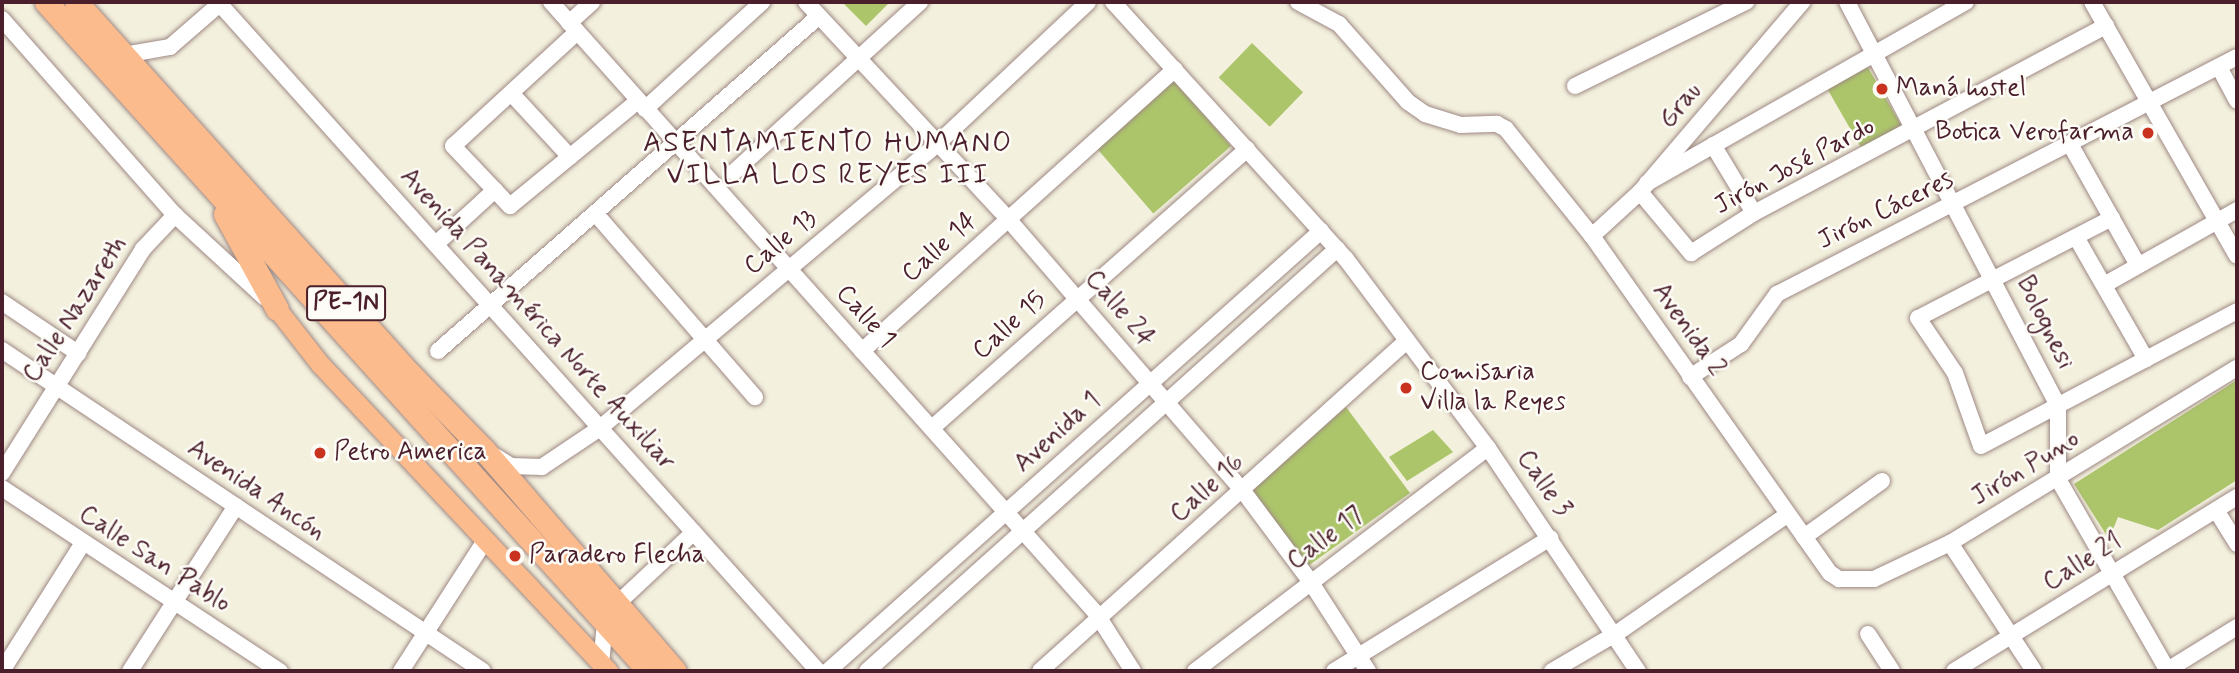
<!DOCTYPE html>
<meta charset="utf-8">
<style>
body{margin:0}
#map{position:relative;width:2239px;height:673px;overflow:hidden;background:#f3f0dd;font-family:Mynerve,sans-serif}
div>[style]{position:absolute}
.green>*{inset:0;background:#acc56a;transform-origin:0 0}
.roads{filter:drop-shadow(0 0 2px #9e8884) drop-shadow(0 0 2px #9e8884)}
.minor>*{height:16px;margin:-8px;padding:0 8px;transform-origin:8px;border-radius:8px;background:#fff}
.major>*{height:19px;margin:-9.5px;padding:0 9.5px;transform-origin:9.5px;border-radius:9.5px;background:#fbbb8d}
.highway>*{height:23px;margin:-11.5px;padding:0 11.5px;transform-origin:11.5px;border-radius:11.5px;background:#fbbb8d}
.dots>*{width:19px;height:19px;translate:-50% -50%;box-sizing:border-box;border:4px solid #fdfcf7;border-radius:50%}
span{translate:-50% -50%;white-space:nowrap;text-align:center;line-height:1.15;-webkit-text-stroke:5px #fdfcf7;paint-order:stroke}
.shield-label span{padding:2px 5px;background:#fdfcf7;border:2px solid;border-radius:5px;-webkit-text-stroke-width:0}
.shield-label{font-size:24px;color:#4a1f2b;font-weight:700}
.poi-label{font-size:26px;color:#4a1f2b}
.left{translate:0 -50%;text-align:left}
.right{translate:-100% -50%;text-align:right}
.street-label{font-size:26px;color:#4a1f2b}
.neighbourhood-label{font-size:28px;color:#4a1f2b;letter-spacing:2px}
.frame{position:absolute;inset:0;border:4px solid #4a1f2b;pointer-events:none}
</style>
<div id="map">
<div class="green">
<i style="clip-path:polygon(842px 2px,890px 2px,866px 26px)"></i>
<i style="left:1252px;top:43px;width:71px;height:48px;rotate:44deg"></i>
<i style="left:1866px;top:64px;width:75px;height:46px;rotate:60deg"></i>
<i style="left:1172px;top:78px;width:90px;height:103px;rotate:49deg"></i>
<i style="clip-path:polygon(2237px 380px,2237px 480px,2158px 530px,2118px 517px,2109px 539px,2074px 484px)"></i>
<i style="clip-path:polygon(1346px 407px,1410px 493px,1305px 568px,1251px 491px)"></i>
<i style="clip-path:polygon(1433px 430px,1453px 452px,1407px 481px,1389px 457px)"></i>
</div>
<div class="roads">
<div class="minor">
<i style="left:218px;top:2px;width:899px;rotate:48.11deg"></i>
<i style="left:551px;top:2px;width:819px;rotate:48.27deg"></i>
<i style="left:1096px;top:613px;width:69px;rotate:57.5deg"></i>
<i style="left:806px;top:2px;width:298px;rotate:47deg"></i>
<i style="left:1009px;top:220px;width:358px;rotate:49.2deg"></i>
<i style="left:1243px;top:491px;width:112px;rotate:53.3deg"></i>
<i style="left:1310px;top:581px;width:107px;rotate:57.2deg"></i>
<i style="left:1113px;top:2px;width:347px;rotate:47.8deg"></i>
<i style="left:1346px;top:259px;width:236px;rotate:53.1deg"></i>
<i style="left:1488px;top:448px;width:269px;rotate:56.1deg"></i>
<i style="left:1298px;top:2px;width:47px;rotate:28.2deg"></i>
<i style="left:1339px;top:24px;width:104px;rotate:48.5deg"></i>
<i style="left:1408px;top:102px;width:21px;rotate:35deg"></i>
<i style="left:1425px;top:114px;width:37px;rotate:17deg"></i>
<i style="left:1460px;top:125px;width:37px;rotate:-2deg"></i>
<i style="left:1497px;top:124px;width:10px;rotate:29deg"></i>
<i style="left:1506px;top:129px;width:137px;rotate:51.2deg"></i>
<i style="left:1592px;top:236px;width:413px;rotate:54.8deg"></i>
<i style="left:1830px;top:573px;width:11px;rotate:34deg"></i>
<i style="left:1839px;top:579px;width:35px"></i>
<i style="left:1874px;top:579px;width:84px;rotate:-25.3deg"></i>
<i style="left:1950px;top:543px;width:336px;rotate:-31.4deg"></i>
<i style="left:1847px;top:2px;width:456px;rotate:62.4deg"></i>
<i style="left:2058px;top:406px;width:73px;rotate:90deg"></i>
<i style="left:2058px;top:479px;width:221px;rotate:60.2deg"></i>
<i style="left:2092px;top:2px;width:292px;rotate:60.3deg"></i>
<i style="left:2px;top:19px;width:261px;rotate:48.6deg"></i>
<i style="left:175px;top:215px;width:121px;rotate:42.7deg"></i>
<i style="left:569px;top:23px;width:31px;rotate:-42deg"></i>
<i style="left:577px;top:32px;width:168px;rotate:137.4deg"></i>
<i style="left:453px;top:146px;width:83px;rotate:46.5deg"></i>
<i style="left:510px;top:206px;width:166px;rotate:-39.4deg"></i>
<i style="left:124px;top:55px;width:47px;rotate:-9.9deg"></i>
<i style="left:170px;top:47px;width:69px;rotate:-40.9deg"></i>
<i style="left:2219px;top:67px;width:38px;rotate:62deg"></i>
<i style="left:1575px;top:86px;width:191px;rotate:-26.2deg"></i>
<i style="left:511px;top:93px;width:87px;rotate:47.3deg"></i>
<i style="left:645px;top:109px;width:159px;rotate:-42.4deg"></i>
<i style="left:2070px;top:144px;width:139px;rotate:60.7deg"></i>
<i style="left:1713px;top:145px;width:79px;rotate:58.9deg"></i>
<i style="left:734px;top:172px;width:252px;rotate:-42.4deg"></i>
<i style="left:1647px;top:183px;width:367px;rotate:-29.6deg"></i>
<i style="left:1640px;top:192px;width:80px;rotate:50.1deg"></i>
<i style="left:1691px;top:253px;width:75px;rotate:-32.4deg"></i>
<i style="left:1754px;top:213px;width:399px;rotate:-28deg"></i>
<i style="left:595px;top:213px;width:244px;rotate:49deg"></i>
<i style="left:2112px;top:218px;width:218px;rotate:152.7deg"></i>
<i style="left:1918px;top:318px;width:66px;rotate:56.1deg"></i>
<i style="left:1955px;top:373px;width:77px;rotate:70.4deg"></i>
<i style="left:1981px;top:446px;width:289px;rotate:-27.8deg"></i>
<i style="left:1592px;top:236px;width:65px;rotate:-42.5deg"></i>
<i style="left:1640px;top:192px;width:250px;rotate:-49.5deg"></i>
<i style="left:2076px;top:237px;width:141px;rotate:60.2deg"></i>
<i style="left:436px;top:244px;width:80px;rotate:-42.5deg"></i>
<i style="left:2104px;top:285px;width:153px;rotate:-29.4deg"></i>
<i style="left:2px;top:302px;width:92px;rotate:33.9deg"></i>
<i style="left:2px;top:350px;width:578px;rotate:33.72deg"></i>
<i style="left:438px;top:351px;width:507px;rotate:-41.32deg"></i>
<i style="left:862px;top:351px;width:421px;rotate:-42deg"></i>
<i style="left:1690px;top:377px;width:61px;rotate:-32.9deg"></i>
<i style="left:1741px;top:344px;width:62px;rotate:-54.2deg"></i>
<i style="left:1777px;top:294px;width:517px;rotate:-27.26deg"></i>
<i style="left:932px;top:428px;width:421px;rotate:-41.5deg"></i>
<i style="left:495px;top:456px;width:19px;rotate:32deg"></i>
<i style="left:511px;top:466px;width:31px;rotate:2deg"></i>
<i style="left:542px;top:467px;width:70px;rotate:-33.9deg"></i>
<i style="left:600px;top:428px;width:441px;rotate:-40.1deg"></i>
<i style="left:937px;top:144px;width:207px;rotate:-43.2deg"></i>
<i style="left:2px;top:473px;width:265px;rotate:-57.8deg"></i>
<i style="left:143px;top:249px;width:47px;rotate:-46.7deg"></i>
<i style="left:2px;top:488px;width:333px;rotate:33.4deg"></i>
<i style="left:2216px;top:510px;width:40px;rotate:58deg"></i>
<i style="left:1804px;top:537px;width:96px;rotate:-35.7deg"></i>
<i style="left:1950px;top:543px;width:153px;rotate:56.7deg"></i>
<i style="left:1868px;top:634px;width:44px;rotate:57deg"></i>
<i style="left:601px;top:664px;width:41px;rotate:-84.4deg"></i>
<i style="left:605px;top:623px;width:22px;rotate:-58deg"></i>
<i style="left:617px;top:604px;width:105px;rotate:-43.1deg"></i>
<i style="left:2px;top:671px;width:151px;rotate:-57.7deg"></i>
<i style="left:130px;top:671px;width:196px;rotate:-57.3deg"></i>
<i style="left:401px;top:671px;width:153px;rotate:-57.2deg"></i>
<i style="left:828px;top:671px;width:661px;rotate:-41.75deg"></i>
<i style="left:867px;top:671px;width:632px;rotate:-41.92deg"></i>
<i style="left:1040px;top:671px;width:494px;rotate:-42deg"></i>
<i style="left:1195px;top:671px;width:368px;rotate:-37.3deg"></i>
<i style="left:1334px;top:671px;width:254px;rotate:-31.6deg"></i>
<i style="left:1552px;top:671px;width:75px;rotate:-30.3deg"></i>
<i style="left:1617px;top:633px;width:208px;rotate:-34.8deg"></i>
<i style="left:1954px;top:671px;width:332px;rotate:-31.6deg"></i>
<i style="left:2166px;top:671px;width:84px;rotate:-31.8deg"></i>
</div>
<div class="major">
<i style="left:277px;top:309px;width:70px;rotate:52deg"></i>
<i style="left:320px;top:364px;width:421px;rotate:46.8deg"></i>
</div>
<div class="highway">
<i style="left:46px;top:2px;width:901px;rotate:47.97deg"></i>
<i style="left:76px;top:2px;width:500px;rotate:48.1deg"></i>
<i style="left:410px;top:374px;width:106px;rotate:45.8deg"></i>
<i style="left:484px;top:450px;width:292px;rotate:49.2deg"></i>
<i style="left:225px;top:214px;width:108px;rotate:61.3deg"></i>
</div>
</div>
<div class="dots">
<i style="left:1882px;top:89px;background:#c8321e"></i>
<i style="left:2148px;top:133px;background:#c8321e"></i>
<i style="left:1406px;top:388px;background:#c8321e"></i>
<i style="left:320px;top:453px;background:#c8321e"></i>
<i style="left:515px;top:556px;background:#c8321e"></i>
</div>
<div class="shield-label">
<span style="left:346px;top:303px">PE-1N</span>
</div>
<div class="poi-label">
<span class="left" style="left:1896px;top:89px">Maná hostel</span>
<span class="right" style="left:2134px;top:133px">Botica Verofarma</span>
<span class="left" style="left:1420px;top:388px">Comisaria<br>Villa la Reyes</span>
<span class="left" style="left:334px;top:453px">Petro America</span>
<span class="left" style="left:529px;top:556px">Paradero Flecha</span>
</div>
<div class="street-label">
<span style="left:1681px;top:106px;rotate:-50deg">Grau</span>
<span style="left:1795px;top:167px;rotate:-28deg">Jirón José Pardo</span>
<span style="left:1886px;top:211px;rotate:-26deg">Jirón Cáceres</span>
<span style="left:781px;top:243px;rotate:-40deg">Calle 13</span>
<span style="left:940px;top:248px;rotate:-42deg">Calle 14</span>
<span style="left:1119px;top:309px;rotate:49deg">Calle 24</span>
<span style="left:76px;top:310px;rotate:-57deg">Calle Nazareth</span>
<span style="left:865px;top:317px;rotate:48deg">Calle 1</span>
<span style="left:537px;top:320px;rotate:48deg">Avenida Panamérica Norte Auxiliar</span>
<span style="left:2044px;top:323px;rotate:64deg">Bolognesi</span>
<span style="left:1010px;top:326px;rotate:-42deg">Calle 15</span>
<span style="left:1688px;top:330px;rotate:55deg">Avenida 2</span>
<span style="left:1058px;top:433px;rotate:-42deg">Avenida 1</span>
<span style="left:2026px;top:469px;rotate:-31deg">Jirón Puno</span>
<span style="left:1543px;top:484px;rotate:55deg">Calle 3</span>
<span style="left:1208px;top:489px;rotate:-42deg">Calle 16</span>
<span style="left:256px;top:491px;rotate:34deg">Avenida Ancón</span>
<span style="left:1326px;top:539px;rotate:-37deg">Calle 17</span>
<span style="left:154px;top:560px;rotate:33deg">Calle San Pablo</span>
<span style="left:2083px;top:563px;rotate:-32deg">Calle 21</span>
</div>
<div class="neighbourhood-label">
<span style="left:828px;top:160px">ASENTAMIENTO HUMANO<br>VILLA LOS REYES III</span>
</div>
<div class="frame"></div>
</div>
